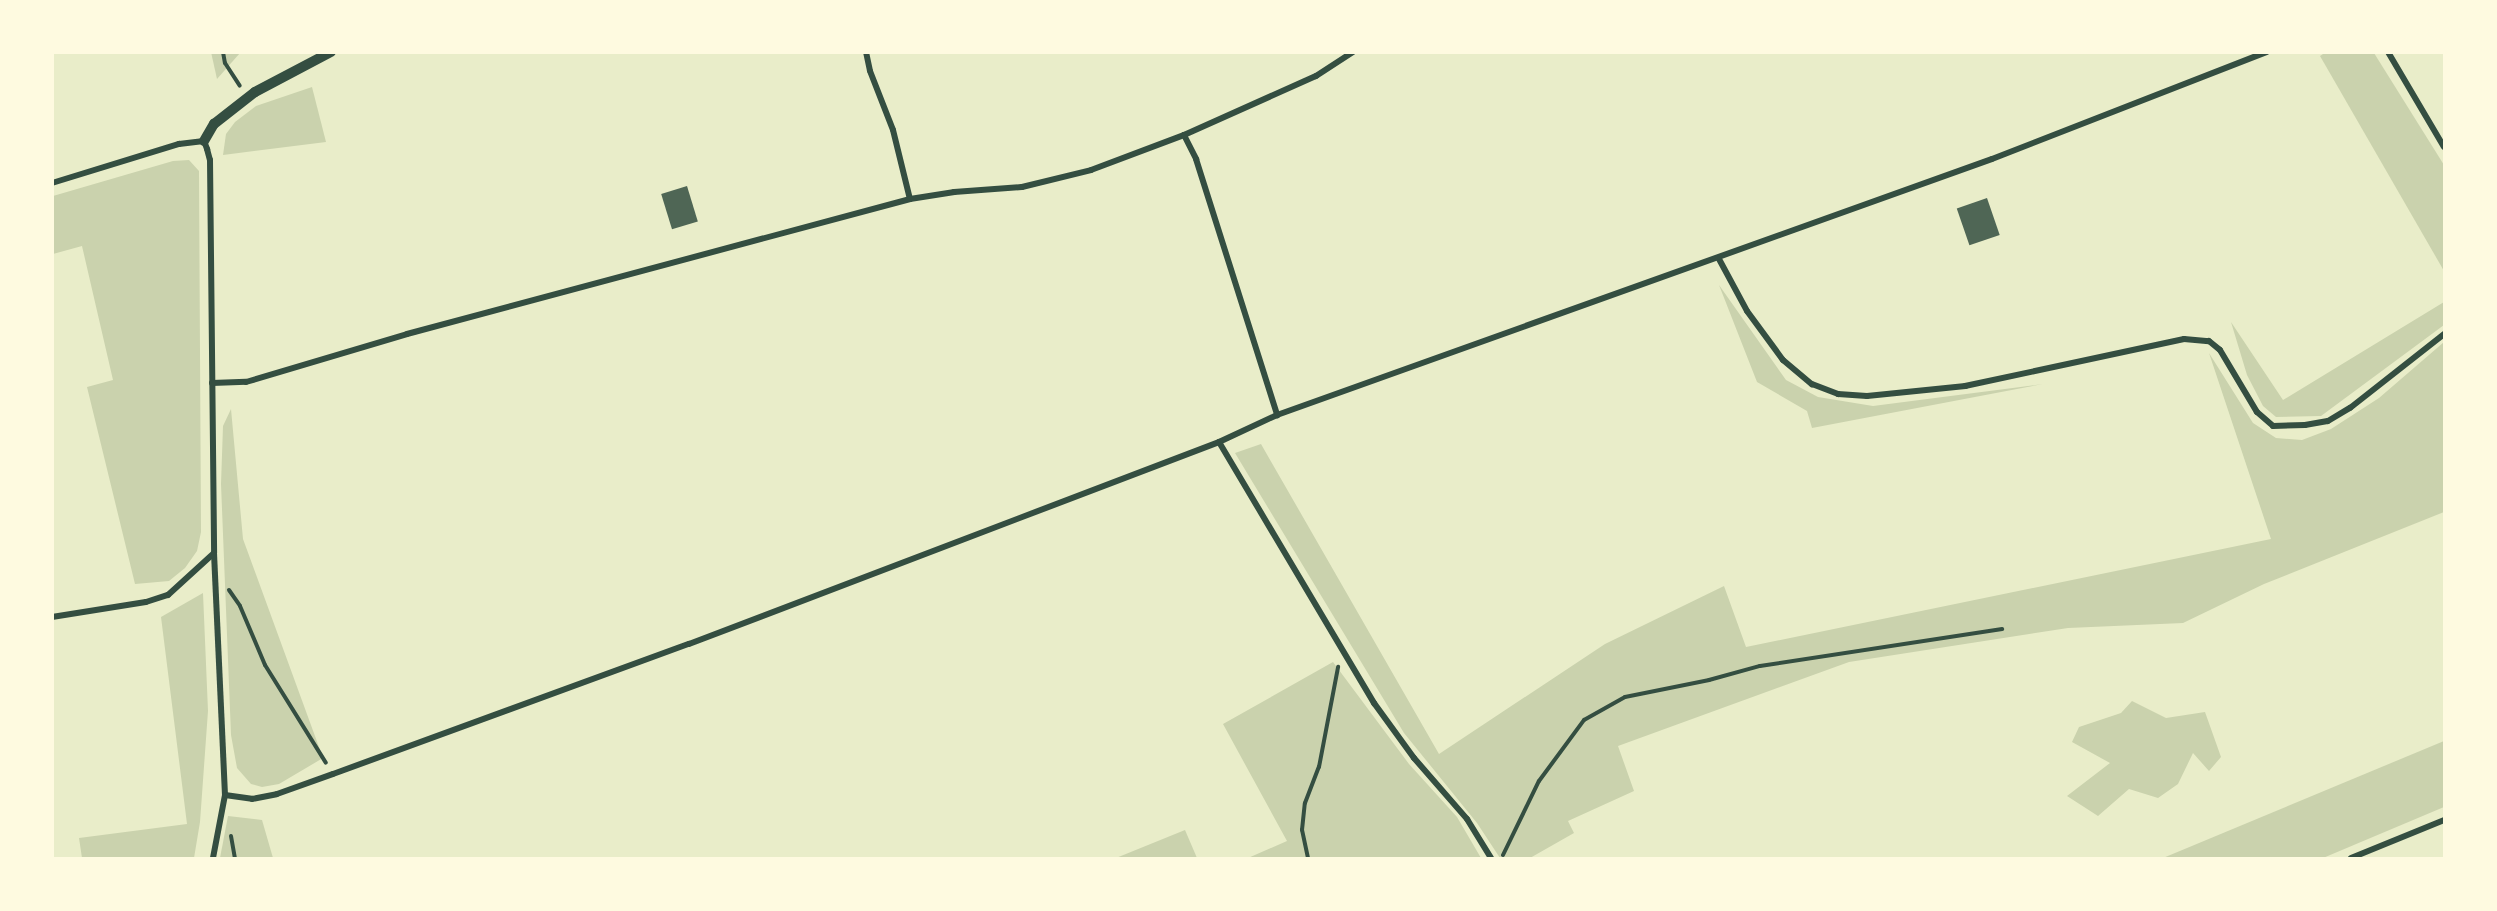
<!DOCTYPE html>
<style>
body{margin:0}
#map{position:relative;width:2497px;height:911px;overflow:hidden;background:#e9edc9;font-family:"DM Sans",sans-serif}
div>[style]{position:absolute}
.green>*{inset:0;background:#cad2ad}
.building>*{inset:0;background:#4f6655;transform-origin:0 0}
.path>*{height:4px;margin:-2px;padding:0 2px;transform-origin:2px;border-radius:2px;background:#344e41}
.minor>*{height:6px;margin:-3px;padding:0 3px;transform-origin:3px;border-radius:3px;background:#344e41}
.tertiary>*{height:10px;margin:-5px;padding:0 5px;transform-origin:5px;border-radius:5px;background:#344e41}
span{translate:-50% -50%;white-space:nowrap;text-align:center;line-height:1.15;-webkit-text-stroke:6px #fefae0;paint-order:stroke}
.frame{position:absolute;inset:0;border:54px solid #fefae0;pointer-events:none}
</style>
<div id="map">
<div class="green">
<i style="clip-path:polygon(211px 52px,240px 53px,217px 79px)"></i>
<i style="clip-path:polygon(2326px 52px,2374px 53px,2444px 165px,2444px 271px,2320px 56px)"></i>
<i style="clip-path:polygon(312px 87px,326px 142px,223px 155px,226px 134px,235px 122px,256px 106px)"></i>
<i style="clip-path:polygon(189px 160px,199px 171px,201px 532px,197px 551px,185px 568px,169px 581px,135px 584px,87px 387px,113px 380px,82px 246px,53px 254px,53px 196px,173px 161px)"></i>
<i style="clip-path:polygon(1719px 285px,1786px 380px,1818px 397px,1873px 406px,2043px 384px,1812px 428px,1807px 411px,1757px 382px)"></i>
<i style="clip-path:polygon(2444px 302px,2444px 325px,2321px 416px,2276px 417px,2263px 406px,2247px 375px,2231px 322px,2283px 400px)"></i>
<i style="clip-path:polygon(2444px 342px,2444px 512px,2264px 584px,2183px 623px,2068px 628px,1849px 662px,1618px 746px,1634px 791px,1568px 821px,1574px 833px,1530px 858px,1500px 858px,1477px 823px,1404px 733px,1235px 453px,1261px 444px,1439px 754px,1605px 644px,1724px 586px,1746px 647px,2271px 539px,2209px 353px,2253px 423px,2276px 438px,2302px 440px,2331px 429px,2379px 398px)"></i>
<i style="clip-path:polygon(231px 409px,243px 539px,323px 758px,279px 784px,262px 787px,251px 784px,237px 768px,231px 735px,221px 484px,223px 426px)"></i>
<i style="clip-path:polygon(203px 593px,208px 711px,200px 822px,194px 858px,82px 858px,79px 838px,187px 824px,161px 617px)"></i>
<i style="clip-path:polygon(1333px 662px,1409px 764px,1457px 817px,1481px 858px,1248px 858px,1287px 841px,1223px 724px)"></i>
<i style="clip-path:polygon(2132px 701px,2166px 718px,2205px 712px,2221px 757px,2209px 771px,2193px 753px,2178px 784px,2158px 798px,2129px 789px,2098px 816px,2067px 796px,2110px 763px,2072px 742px,2079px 727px,2121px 713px)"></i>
<i style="clip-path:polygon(2444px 741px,2444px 807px,2323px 858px,2163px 858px)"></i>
<i style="clip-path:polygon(228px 816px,262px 820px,273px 858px,220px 858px)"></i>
<i style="clip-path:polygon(1185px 830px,1197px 858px,1116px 858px)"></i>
</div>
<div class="building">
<i style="left:687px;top:186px;width:37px;height:27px;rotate:73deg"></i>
<i style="left:1987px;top:198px;width:39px;height:32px;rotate:71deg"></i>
</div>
<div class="path">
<i style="left:223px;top:52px;width:11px;rotate:80deg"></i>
<i style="left:225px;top:63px;width:27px;rotate:57deg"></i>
<i style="left:229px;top:590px;width:19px;rotate:55deg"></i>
<i style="left:240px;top:606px;width:64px;rotate:67deg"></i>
<i style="left:265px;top:665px;width:115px;rotate:58.1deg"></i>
<i style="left:231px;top:836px;width:22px;rotate:80deg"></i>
<i style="left:1503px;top:855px;width:82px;rotate:-64.1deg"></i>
<i style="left:1539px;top:781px;width:76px;rotate:-53.6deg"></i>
<i style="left:1584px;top:720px;width:47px;rotate:-29.3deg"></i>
<i style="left:1625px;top:697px;width:86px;rotate:-11.4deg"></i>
<i style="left:1709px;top:680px;width:53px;rotate:-15.4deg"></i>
<i style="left:1760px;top:666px;width:245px;rotate:-8.7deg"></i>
<i style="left:1308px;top:858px;width:29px;rotate:-102deg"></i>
<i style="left:1302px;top:830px;width:27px;rotate:-84deg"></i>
<i style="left:1305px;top:803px;width:39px;rotate:-69deg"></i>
<i style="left:1319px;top:767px;width:102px;rotate:-79.2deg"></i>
</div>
<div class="minor">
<i style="left:866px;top:52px;width:19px;rotate:78deg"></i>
<i style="left:870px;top:71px;width:63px;rotate:68.7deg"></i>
<i style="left:893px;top:130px;width:71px;rotate:76.2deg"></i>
<i style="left:2388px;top:52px;width:110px;rotate:59.5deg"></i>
<i style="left:1184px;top:135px;width:27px;rotate:63deg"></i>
<i style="left:1196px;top:159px;width:269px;rotate:72.4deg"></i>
<i style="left:52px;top:183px;width:133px;rotate:-17.1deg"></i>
<i style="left:179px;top:144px;width:25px;rotate:-7deg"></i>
<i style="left:204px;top:141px;width:9px;rotate:69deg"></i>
<i style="left:207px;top:149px;width:11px;rotate:75deg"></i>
<i style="left:210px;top:160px;width:393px;rotate:89.4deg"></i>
<i style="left:214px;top:553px;width:242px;rotate:87.4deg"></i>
<i style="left:225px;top:795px;width:64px;rotate:100.8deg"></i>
<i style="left:1719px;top:259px;width:59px;rotate:61.7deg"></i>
<i style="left:1747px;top:311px;width:61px;rotate:53.7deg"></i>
<i style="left:1783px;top:360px;width:38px;rotate:40deg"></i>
<i style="left:1812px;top:384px;width:28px;rotate:21deg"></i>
<i style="left:1838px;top:394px;width:29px;rotate:4deg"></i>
<i style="left:1867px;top:396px;width:99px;rotate:-5.8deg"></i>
<i style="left:1965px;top:386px;width:224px;rotate:-12.1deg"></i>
<i style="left:2184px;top:339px;width:25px;rotate:5deg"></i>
<i style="left:2209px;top:341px;width:14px;rotate:39deg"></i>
<i style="left:2220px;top:350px;width:72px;rotate:59.2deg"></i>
<i style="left:2257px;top:412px;width:21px;rotate:41deg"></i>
<i style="left:2273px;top:426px;width:32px;rotate:-2deg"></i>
<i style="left:2305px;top:425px;width:23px;rotate:-10deg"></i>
<i style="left:2328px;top:421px;width:26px;rotate:-31deg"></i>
<i style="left:2350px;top:408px;width:120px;rotate:-38.2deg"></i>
<i style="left:212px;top:383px;width:34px;rotate:-2deg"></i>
<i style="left:246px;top:382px;width:168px;rotate:-16.6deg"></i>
<i style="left:407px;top:334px;width:521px;rotate:-15.02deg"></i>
<i style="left:910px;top:199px;width:45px;rotate:-9deg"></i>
<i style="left:954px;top:192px;width:68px;rotate:-4.2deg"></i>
<i style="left:1022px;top:187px;width:71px;rotate:-13.8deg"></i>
<i style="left:1091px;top:170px;width:99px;rotate:-20.6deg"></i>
<i style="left:1184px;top:135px;width:145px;rotate:-24.1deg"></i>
<i style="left:1316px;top:76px;width:44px;rotate:-33deg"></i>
<i style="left:1219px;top:442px;width:304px;rotate:59.3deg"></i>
<i style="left:1374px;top:703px;width:68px;rotate:54deg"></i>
<i style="left:1414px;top:758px;width:81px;rotate:49deg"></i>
<i style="left:1467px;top:819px;width:46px;rotate:58.4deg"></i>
<i style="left:52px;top:617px;width:95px;rotate:-9.1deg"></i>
<i style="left:146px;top:602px;width:23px;rotate:-18deg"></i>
<i style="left:168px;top:595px;width:62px;rotate:-42.4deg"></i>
<i style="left:225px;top:795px;width:27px;rotate:8deg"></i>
<i style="left:252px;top:799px;width:25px;rotate:-11deg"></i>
<i style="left:277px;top:794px;width:59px;rotate:-19.7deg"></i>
<i style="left:333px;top:774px;width:379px;rotate:-20.1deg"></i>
<i style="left:689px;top:644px;width:567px;rotate:-20.86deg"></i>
<i style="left:1219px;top:442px;width:64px;rotate:-25deg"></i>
<i style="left:1277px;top:415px;width:759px;rotate:-19.7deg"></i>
<i style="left:1992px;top:159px;width:295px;rotate:-21.3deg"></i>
<i style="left:2351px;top:858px;width:100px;rotate:-22.2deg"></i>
</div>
<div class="tertiary">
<i style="left:204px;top:141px;width:20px;rotate:-60deg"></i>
<i style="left:214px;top:124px;width:52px;rotate:-38deg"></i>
<i style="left:255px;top:92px;width:86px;rotate:-27.8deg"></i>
</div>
<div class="frame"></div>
</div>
